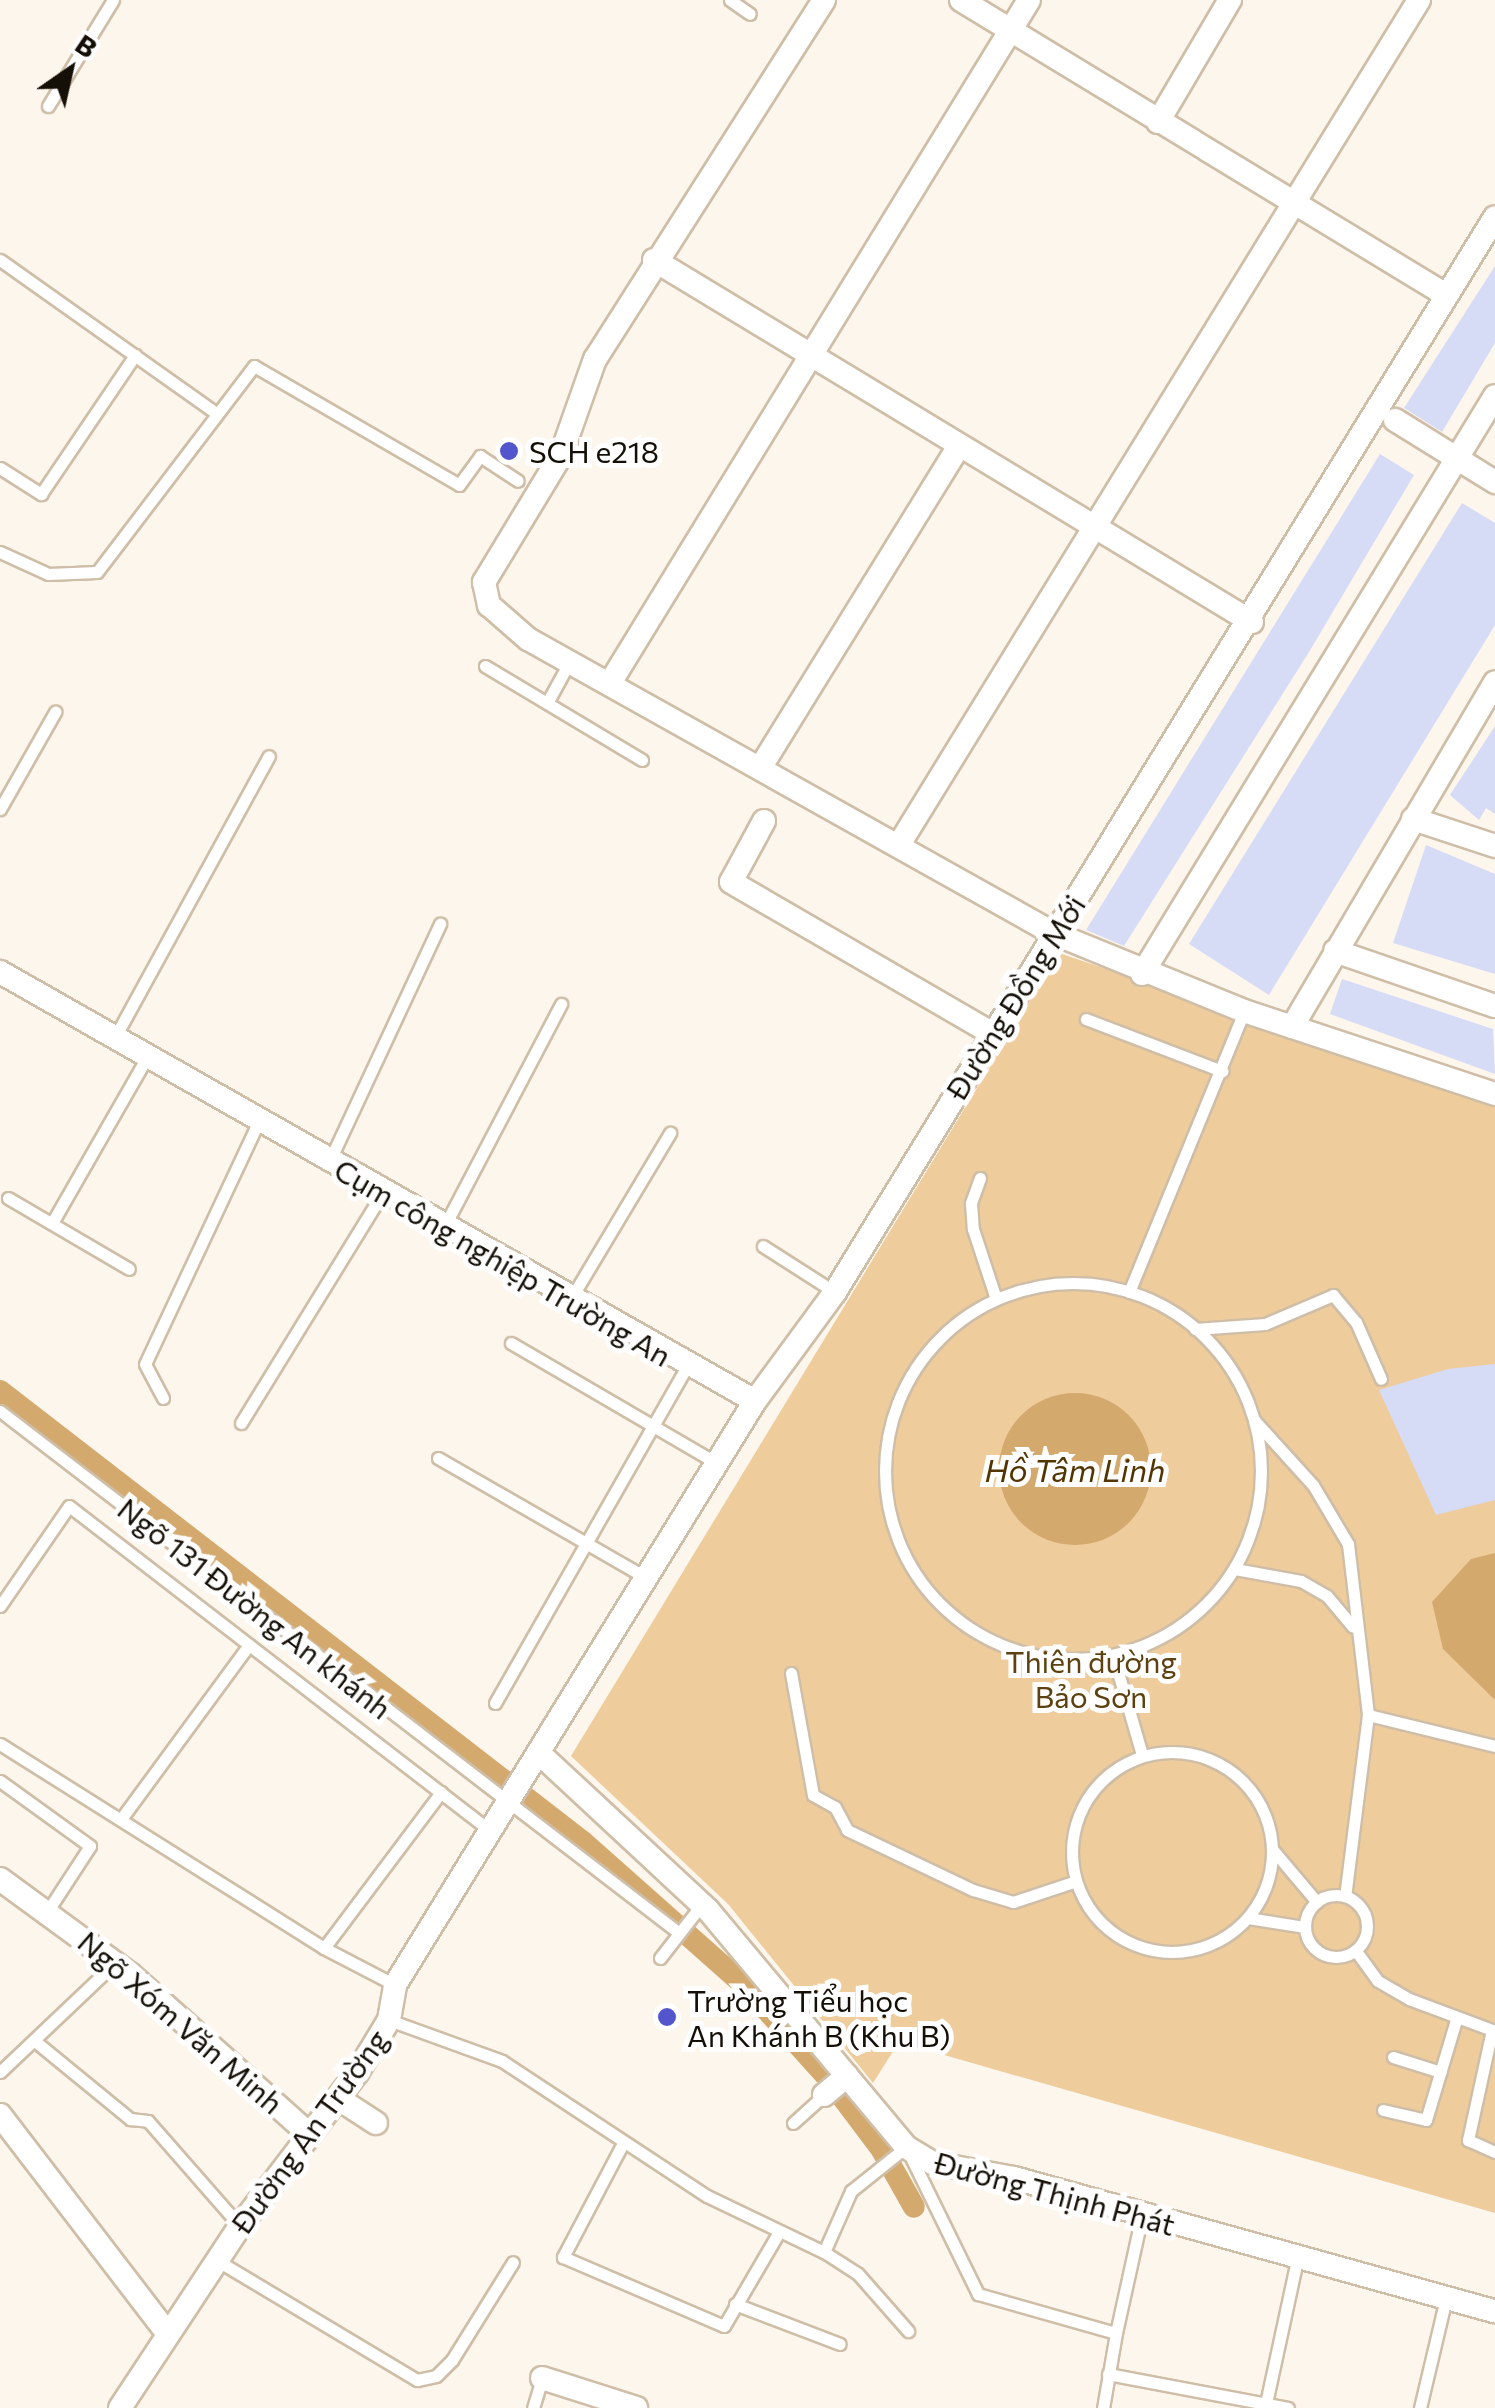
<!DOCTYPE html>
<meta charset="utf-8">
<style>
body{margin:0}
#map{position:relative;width:1495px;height:2408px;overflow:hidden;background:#fdf6ed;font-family:Commissioner,sans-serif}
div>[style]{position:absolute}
.green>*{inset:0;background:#efcc9c}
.water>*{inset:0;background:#d4a96d}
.round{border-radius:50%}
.canal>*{height:22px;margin:-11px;padding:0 11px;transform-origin:11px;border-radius:11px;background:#d4a96d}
.building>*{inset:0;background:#d6dbf6}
.roads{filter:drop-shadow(2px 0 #cfbea7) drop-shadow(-2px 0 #cfbea7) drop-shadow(0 2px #cfbea7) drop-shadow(0 -2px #cfbea7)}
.lane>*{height:11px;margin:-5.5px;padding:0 5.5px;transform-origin:5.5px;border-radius:5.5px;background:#fff}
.lane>.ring{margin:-5.5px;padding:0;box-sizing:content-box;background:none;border:11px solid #fff;border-radius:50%}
.street>*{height:22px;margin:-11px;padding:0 11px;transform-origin:11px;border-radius:11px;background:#fff}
.dots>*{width:28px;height:28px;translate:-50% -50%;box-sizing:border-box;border:5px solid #fff;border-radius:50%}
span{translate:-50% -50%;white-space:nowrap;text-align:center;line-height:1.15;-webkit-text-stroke:10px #fff;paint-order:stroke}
.poi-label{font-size:30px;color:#140f07}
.left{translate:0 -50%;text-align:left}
.street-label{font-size:30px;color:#140f07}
.park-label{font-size:30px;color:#5e4111}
.water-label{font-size:32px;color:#523502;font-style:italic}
.north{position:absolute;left:20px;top:20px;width:100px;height:100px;-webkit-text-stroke:8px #fff;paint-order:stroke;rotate:34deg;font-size:28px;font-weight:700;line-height:40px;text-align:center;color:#140f07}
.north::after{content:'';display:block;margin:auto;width:35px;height:45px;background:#140f07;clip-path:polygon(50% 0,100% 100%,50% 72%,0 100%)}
</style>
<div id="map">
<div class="green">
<div style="clip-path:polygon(1059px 953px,1495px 1100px,1495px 2213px,899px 2042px,873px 2083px,728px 1904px,571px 1756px)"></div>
</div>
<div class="water">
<div class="round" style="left:999px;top:1393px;width:152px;height:152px"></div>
<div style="clip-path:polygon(1495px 1553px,1495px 1700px,1443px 1649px,1432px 1602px,1471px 1559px)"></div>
</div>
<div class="canal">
<div style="left:0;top:1391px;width:737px;rotate:37.72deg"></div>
<div style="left:583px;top:1842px;width:217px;rotate:41.6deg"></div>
<div style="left:745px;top:1986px;width:124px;rotate:47.9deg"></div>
<div style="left:828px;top:2078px;width:90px;rotate:53.1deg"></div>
<div style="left:882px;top:2150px;width:65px;rotate:60.7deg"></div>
</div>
<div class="building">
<div style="clip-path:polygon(1495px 266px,1495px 343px,1442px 432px,1404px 408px)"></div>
<div style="clip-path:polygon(1380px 454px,1414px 475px,1309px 652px,1124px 946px,1086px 930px)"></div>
<div style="clip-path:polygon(1462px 503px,1495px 523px,1495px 625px,1269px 995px,1189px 944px)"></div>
<div style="clip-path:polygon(1495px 726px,1495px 814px,1486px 808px,1479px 820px,1450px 795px)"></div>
<div style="clip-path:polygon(1426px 845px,1495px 874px,1495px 974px,1393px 943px)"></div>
<div style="clip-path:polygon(1342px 979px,1493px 1029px,1495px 1074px,1330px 1014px)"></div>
<div style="clip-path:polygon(1495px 1364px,1495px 1500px,1436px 1515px,1379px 1390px,1448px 1369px)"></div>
</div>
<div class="roads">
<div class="lane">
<div style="left:730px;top:0;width:24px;rotate:35deg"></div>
<div style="left:48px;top:106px;width:124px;rotate:-58.5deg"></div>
<div style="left:0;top:260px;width:263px;rotate:35.3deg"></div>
<div style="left:0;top:468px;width:49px;rotate:32.4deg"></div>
<div style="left:41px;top:494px;width:168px;rotate:-55.9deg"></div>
<div style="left:0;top:552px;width:53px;rotate:24.6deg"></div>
<div style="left:48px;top:574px;width:49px;rotate:-2.3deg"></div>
<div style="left:97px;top:572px;width:259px;rotate:-52.7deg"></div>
<div style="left:254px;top:366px;width:237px;rotate:30.1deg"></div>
<div style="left:459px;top:485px;width:36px;rotate:-54deg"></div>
<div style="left:480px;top:456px;width:45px;rotate:33.3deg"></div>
<div style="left:485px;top:666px;width:183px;rotate:30.9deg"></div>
<div style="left:547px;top:703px;width:48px;rotate:-61.3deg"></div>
<div style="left:0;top:809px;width:112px;rotate:-60.4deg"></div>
<div style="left:1086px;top:1019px;width:146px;rotate:20.9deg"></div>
<div style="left:115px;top:1037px;width:320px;rotate:-61.3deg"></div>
<div style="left:329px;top:1162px;width:263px;rotate:-65deg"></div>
<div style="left:980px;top:1178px;width:27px;rotate:110deg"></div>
<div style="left:971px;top:1203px;width:26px;rotate:86deg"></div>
<div style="left:973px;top:1229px;width:74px;rotate:71.8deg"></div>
<div style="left:8px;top:1198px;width:140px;rotate:30.4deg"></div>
<div style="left:52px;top:1223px;width:191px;rotate:-60.2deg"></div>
<div style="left:444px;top:1227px;width:252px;rotate:-62.3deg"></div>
<div style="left:763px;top:1246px;width:85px;rotate:32.6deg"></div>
<div class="ring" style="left:885px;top:1283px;width:365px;height:365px"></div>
<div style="left:1129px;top:1292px;width:304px;rotate:-67.7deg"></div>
<div style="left:570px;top:1300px;width:195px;rotate:-59.1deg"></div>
<div style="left:1195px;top:1329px;width:70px;rotate:-4.1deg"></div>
<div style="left:1265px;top:1324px;width:74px;rotate:-23.1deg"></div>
<div style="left:1333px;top:1295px;width:35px;rotate:50deg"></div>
<div style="left:1356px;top:1322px;width:62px;rotate:66.3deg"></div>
<div style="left:511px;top:1343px;width:238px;rotate:30.3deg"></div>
<div style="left:163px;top:1398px;width:38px;rotate:-118deg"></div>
<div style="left:145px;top:1364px;width:268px;rotate:-64.9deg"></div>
<div style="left:0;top:1411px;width:856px;rotate:37.55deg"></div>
<div style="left:1254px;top:1420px;width:88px;rotate:47.8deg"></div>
<div style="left:1313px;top:1485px;width:69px;rotate:59.3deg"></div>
<div style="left:1348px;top:1544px;width:172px;rotate:83.3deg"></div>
<div style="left:1368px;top:1715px;width:182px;rotate:97.2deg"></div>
<div style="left:241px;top:1423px;width:271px;rotate:-58.4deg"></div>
<div style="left:438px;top:1458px;width:241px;rotate:29.9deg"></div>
<div style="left:1235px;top:1569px;width:67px;rotate:10.3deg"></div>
<div style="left:1301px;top:1581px;width:30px;rotate:30deg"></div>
<div style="left:1327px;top:1596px;width:40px;rotate:50deg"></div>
<div style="left:0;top:1606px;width:121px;rotate:-55.4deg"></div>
<div style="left:69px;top:1506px;width:535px;rotate:37.64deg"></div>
<div style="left:1113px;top:1655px;width:104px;rotate:73.8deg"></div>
<div style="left:791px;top:1673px;width:124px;rotate:79.8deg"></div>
<div style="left:813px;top:1795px;width:25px;rotate:29deg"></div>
<div style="left:835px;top:1807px;width:26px;rotate:62deg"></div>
<div style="left:847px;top:1830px;width:140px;rotate:25.5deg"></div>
<div style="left:973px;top:1890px;width:42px;rotate:16.7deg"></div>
<div style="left:1013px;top:1902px;width:66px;rotate:-18.4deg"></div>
<div style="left:495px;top:1703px;width:387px;rotate:-60.3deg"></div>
<div style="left:1368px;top:1715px;width:131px;rotate:13.7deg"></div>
<div style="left:0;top:1744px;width:383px;rotate:32.2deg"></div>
<div style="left:324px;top:1948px;width:80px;rotate:27.5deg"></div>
<div class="ring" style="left:1072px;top:1752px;width:189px;height:189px"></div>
<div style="left:0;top:1781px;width:111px;rotate:35.8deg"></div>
<div style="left:90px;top:1846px;width:82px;rotate:123.1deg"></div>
<div style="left:121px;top:1819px;width:216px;rotate:-53.7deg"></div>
<div style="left:1273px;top:1850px;width:68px;rotate:49.8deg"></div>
<div class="ring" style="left:1305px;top:1895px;width:51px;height:51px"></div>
<div style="left:1248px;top:1918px;width:58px;rotate:9deg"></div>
<div style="left:324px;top:1948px;width:195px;rotate:-53.1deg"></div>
<div style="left:1356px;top:1951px;width:37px;rotate:54deg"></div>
<div style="left:1378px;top:1981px;width:36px;rotate:30deg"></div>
<div style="left:1409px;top:1999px;width:92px;rotate:20.4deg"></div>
<div style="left:660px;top:1958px;width:68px;rotate:-52.1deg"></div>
<div style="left:389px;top:2020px;width:120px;rotate:19.9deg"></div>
<div style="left:502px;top:2061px;width:245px;rotate:33.4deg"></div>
<div style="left:707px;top:2196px;width:130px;rotate:25.6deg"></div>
<div style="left:824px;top:2252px;width:40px;rotate:32.9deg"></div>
<div style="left:858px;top:2274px;width:76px;rotate:48.7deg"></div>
<div style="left:1492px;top:2030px;width:113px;rotate:102.3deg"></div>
<div style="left:1468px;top:2140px;width:30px;rotate:24deg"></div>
<div style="left:36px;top:2042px;width:122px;rotate:39.3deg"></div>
<div style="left:130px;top:2119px;width:18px;rotate:6deg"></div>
<div style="left:148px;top:2121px;width:140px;rotate:48.8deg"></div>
<div style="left:1393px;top:2057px;width:50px;rotate:17.4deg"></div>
<div style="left:0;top:2072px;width:158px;rotate:-43.5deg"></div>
<div style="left:1383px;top:2110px;width:44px;rotate:13.1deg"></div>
<div style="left:1426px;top:2120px;width:104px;rotate:-73.3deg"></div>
<div style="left:793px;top:2123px;width:42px;rotate:-42.1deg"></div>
<div style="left:622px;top:2145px;width:127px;rotate:117.8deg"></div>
<div style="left:563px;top:2257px;width:175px;rotate:23.2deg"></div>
<div style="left:724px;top:2326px;width:109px;rotate:-59.7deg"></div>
<div style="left:824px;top:2252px;width:67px;rotate:-66.1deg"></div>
<div style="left:851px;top:2191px;width:70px;rotate:-38.7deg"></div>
<div style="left:906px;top:2147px;width:164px;rotate:63.9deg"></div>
<div style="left:978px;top:2294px;width:143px;rotate:15.8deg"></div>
<div style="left:1116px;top:2333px;width:76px;rotate:99.8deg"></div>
<div style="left:218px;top:2261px;width:232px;rotate:30.9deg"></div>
<div style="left:417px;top:2380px;width:19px;rotate:-12deg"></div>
<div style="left:436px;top:2376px;width:23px;rotate:-45deg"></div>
<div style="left:452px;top:2360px;width:115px;rotate:-58.1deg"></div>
<div style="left:735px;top:2304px;width:112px;rotate:20.9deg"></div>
<div style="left:1116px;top:2333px;width:121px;rotate:-77.6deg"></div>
<div style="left:1108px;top:2374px;width:183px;rotate:10.7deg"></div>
<div style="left:533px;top:2408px;width:31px;rotate:-73deg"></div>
<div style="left:1265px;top:2408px;width:151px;rotate:-77.8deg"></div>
<div style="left:1420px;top:2408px;width:113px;rotate:-76.7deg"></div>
</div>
<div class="street">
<div style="left:824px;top:0;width:426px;rotate:122.5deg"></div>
<div style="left:595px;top:359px;width:102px;rotate:109.5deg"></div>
<div style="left:561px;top:455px;width:149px;rotate:121.2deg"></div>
<div style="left:484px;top:582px;width:24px;rotate:78deg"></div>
<div style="left:489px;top:605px;width:52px;rotate:41.1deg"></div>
<div style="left:528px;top:639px;width:602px;rotate:29.25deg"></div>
<div style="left:1053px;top:933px;width:206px;rotate:22.2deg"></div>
<div style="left:1244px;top:1011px;width:264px;rotate:18.3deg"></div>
<div style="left:961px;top:0;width:568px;rotate:31.31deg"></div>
<div style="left:1158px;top:122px;width:142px;rotate:-59.5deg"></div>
<div style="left:654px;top:260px;width:699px;rotate:31.19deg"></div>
<div style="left:1395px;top:420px;width:118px;rotate:31.8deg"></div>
<div style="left:610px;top:683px;width:801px;rotate:-58.47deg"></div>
<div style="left:762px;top:765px;width:373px;rotate:-58.3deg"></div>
<div style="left:1413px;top:819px;width:86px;rotate:18.2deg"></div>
<div style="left:764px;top:821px;width:69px;rotate:118.4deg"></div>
<div style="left:731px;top:882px;width:302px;rotate:30.1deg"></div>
<div style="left:900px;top:843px;width:990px;rotate:-58.38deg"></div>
<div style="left:1335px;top:951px;width:169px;rotate:19deg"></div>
<div style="left:0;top:972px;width:868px;rotate:29.61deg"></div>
<div style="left:1142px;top:974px;width:677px;rotate:-58.59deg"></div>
<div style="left:1292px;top:1027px;width:400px;rotate:-59.5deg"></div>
<div style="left:540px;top:1754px;width:229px;rotate:42.9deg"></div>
<div style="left:708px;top:1910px;width:309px;rotate:50.1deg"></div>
<div style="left:906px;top:2147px;width:31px;rotate:31deg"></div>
<div style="left:933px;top:2163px;width:82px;rotate:10.5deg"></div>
<div style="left:1014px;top:2178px;width:499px;rotate:15.5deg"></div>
<div style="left:0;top:1879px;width:161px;rotate:36.2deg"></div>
<div style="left:130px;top:1974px;width:241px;rotate:41.8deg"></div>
<div style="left:824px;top:2095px;width:30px;rotate:-40deg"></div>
<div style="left:339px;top:2099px;width:44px;rotate:33deg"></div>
<div style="left:0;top:2115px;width:276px;rotate:52.5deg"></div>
<div style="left:542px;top:2378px;width:99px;rotate:17.7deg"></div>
<div style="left:120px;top:2408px;width:218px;rotate:-56.6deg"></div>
<div style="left:240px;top:2226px;width:193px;rotate:-52.6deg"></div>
<div style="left:357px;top:2073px;width:62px;rotate:-58.9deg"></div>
<div style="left:389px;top:2020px;width:36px;rotate:-80deg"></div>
<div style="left:395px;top:1985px;width:686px;rotate:-58.35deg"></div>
<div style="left:755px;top:1401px;width:135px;rotate:-53.7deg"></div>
<div style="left:835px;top:1292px;width:1261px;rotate:-58.45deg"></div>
</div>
</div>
<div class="dots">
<div style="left:509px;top:451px;background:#5355cc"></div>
<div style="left:667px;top:2017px;background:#5355cc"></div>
</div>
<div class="poi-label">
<span class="left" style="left:529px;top:451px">SCH e218</span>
<span class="left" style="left:687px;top:2017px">Trường Tiểu học<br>An Khánh B (Khu B)</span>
</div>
<div class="street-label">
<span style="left:1015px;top:997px;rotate:-58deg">Đường Đồng Mới</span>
<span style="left:503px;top:1262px;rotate:30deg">Cụm công nghiệp Trường An</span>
<span style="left:255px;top:1608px;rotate:38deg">Ngõ 131 Đường An khánh</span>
<span style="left:181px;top:2022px;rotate:41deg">Ngõ Xóm Văn Minh</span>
<span style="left:309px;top:2131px;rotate:-54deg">Đường An Trường</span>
<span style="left:1055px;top:2193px;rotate:15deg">Đường Thịnh Phát</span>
</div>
<div class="park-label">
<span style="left:1091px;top:1678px">Thiên đường<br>Bảo Sơn</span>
</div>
<div class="water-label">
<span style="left:1075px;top:1469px">Hồ Tâm Linh</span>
</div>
<div class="north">B</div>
</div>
